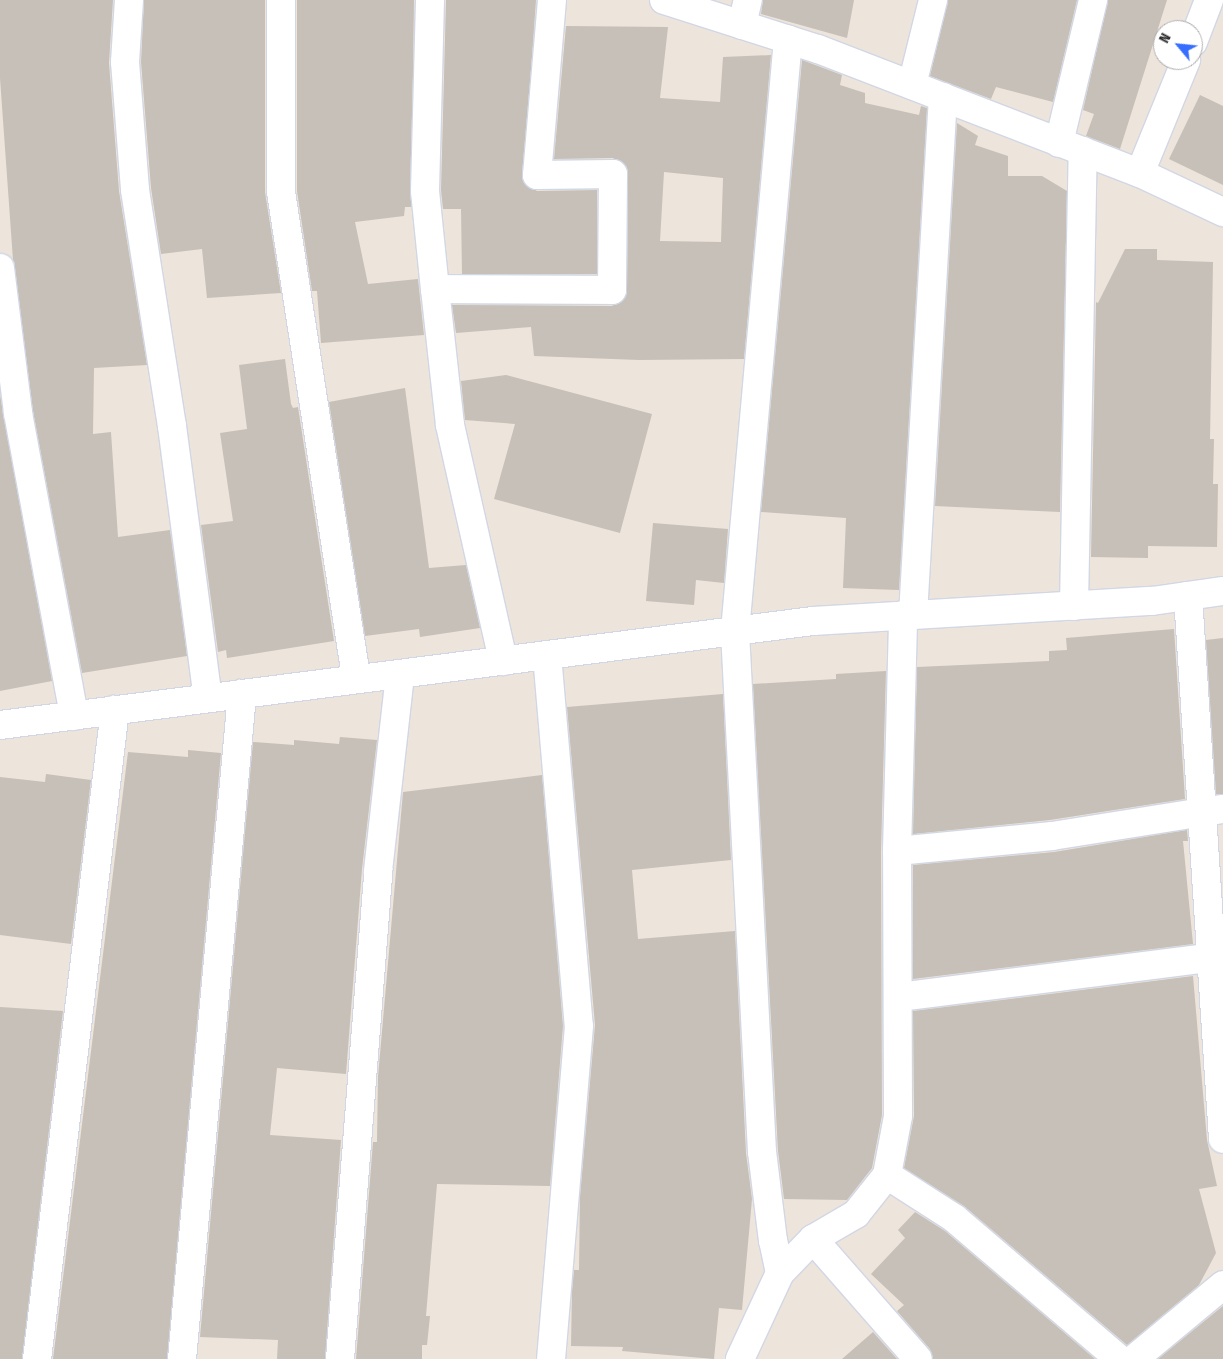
<!DOCTYPE html>
<style>
body{margin:0}
#map{position:relative;width:1223px;height:1359px;overflow:hidden;background:#ede4dc;font-family:"Fira Sans Condensed",sans-serif}
div>[style]{position:absolute}
.building>*{inset:0;background:#c6c0b8}
.roads{filter:drop-shadow(1px 0 #d1d7e4) drop-shadow(-1px 0 #d1d7e4) drop-shadow(0 1px #d1d7e4) drop-shadow(0 -1px #d1d7e4)}
.minor>*{height:28px;margin:-14px;padding:0 14px;transform-origin:14px;border-radius:14px;background:#fff}
.tertiary>*{height:28px;margin:-14px;padding:0 14px;transform-origin:14px;border-radius:14px;background:#fff}
span{translate:-50% -50%;white-space:nowrap;text-align:center;line-height:1.15;-webkit-text-stroke:4px #fff;paint-order:stroke}
.north{position:absolute;left:1153px;top:20px;width:50px;height:50px;box-sizing:border-box;background:#fff;border:1px solid #aaa;border-radius:50%;rotate:298deg;font-size:14px;font-weight:700;line-height:20px;text-align:center;color:#2b2b2b}
.north::after{content:'';display:block;margin:auto;width:18px;height:22px;background:#386eff;clip-path:polygon(50% 0,100% 100%,50% 72%,0 100%)}
</style>
<div id="map">
<div class="building">
<div style="clip-path:polygon(0 0,113px 0,109px 63px,119px 191px,147px 365px,94px 368px,93px 434px,111px 432px,118px 537px,170px 530px,187px 656px,82px 673px,33px 411px,13px 260px,0 78px)"></div>
<div style="clip-path:polygon(144px 0,265px 0,265px 192px,281px 293px,207px 298px,202px 249px,161px 254px,151px 188px,141px 62px)"></div>
<div style="clip-path:polygon(297px 0,414px 0,411px 207px,405px 207px,404px 216px,355px 222px,368px 284px,418px 279px,424px 335px,321px 343px,317px 291px,312px 291px,297px 191px)"></div>
<div style="clip-path:polygon(446px 0,536px 0,523px 182px,537px 191px,597px 190px,597px 274px,462px 274px,461px 209px,443px 209px,441px 190px)"></div>
<div style="clip-path:polygon(763px 0,854px 0,847px 38px,761px 14px)"></div>
<div style="clip-path:polygon(948px 0,1077px 0,1053px 102px,996px 87px,991px 99px,930px 76px)"></div>
<div style="clip-path:polygon(1108px 0,1167px 0,1120px 149px,1086px 136px,1094px 114px,1083px 110px)"></div>
<div style="clip-path:polygon(evenodd,566px 26px,668px 27px,660px 98px,720px 102px,723px 57px,771px 55px,744px 359px,639px 360px,534px 356px,531px 327px,456px 333px,452px 305px,612px 306px,626px 297px,627px 167px,613px 158px,554px 159px,566px 26px,664px 172px,723px 178px,721px 242px,660px 241px,664px 172px)"></div>
<div style="clip-path:polygon(802px 60px,842px 75px,840px 85px,865px 93px,865px 103px,919px 115px,921px 106px,927px 108px,899px 590px,843px 588px,846px 518px,761px 512px)"></div>
<div style="clip-path:polygon(1200px 95px,1223px 106px,1223px 185px,1169px 159px)"></div>
<div style="clip-path:polygon(957px 123px,978px 136px,975px 145px,1008px 156px,1008px 176px,1042px 176px,1067px 191px,1060px 512px,935px 506px)"></div>
<div style="clip-path:polygon(1125px 249px,1157px 249px,1157px 260px,1213px 262px,1210px 439px,1214px 439px,1213px 484px,1218px 484px,1217px 547px,1148px 546px,1148px 558px,1091px 557px,1096px 302px,1098px 303px)"></div>
<div style="clip-path:polygon(285px 359px,291px 404px,293px 408px,298px 407px,334px 641px,227px 658px,226px 650px,218px 652px,201px 525px,233px 521px,220px 433px,247px 429px,239px 365px)"></div>
<div style="clip-path:polygon(506px 375px,652px 414px,620px 533px,494px 499px,515px 424px,465px 420px,461px 381px)"></div>
<div style="clip-path:polygon(405px 388px,429px 568px,466px 565px,480px 628px,420px 637px,419px 629px,365px 636px,329px 402px)"></div>
<div style="clip-path:polygon(0 395px,52px 681px,0 691px)"></div>
<div style="clip-path:polygon(653px 523px,728px 529px,724px 583px,696px 580px,694px 605px,646px 601px)"></div>
<div style="clip-path:polygon(1174px 629px,1185px 799px,1050px 820px,913px 834px,917px 667px,1049px 661px,1049px 651px,1067px 650px,1066px 638px)"></div>
<div style="clip-path:polygon(1223px 638px,1223px 794px,1216px 794px,1206px 640px)"></div>
<div style="clip-path:polygon(886px 671px,881px 851px,882px 1115px,872px 1168px,847px 1200px,784px 1199px,778px 1151px,753px 684px,836px 679px,836px 674px)"></div>
<div style="clip-path:polygon(723px 694px,731px 860px,632px 870px,638px 939px,735px 931px,746px 1153px,752px 1199px,742px 1310px,719px 1308px,714px 1359px,622px 1351px,623px 1347px,571px 1346px,572px 1292px,574px 1270px,579px 1270px,580px 1197px,595px 1025px,567px 707px)"></div>
<div style="clip-path:polygon(340px 737px,377px 740px,362px 869px,346px 1074px,277px 1068px,270px 1135px,341px 1140px,325px 1359px,277px 1359px,278px 1340px,200px 1337px,253px 742px,294px 745px,294px 740px,339px 744px)"></div>
<div style="clip-path:polygon(188px 750px,221px 753px,167px 1359px,53px 1359px,128px 752px,188px 757px)"></div>
<div style="clip-path:polygon(46px 774px,91px 780px,71px 944px,0 935px,0 777px,45px 782px)"></div>
<div style="clip-path:polygon(542px 775px,563px 1026px,550px 1186px,437px 1184px,426px 1316px,430px 1316px,427px 1345px,422px 1345px,422px 1359px,356px 1359px,373px 1142px,377px 1142px,378px 1077px,403px 792px)"></div>
<div style="clip-path:polygon(1187px 830px,1188px 841px,1183px 841px,1193px 944px,913px 979px,913px 865px,1054px 852px)"></div>
<div style="clip-path:polygon(1193px 976px,1207px 1140px,1217px 1186px,1199px 1189px,1216px 1253px,1199px 1285px,1127px 1345px,964px 1206px,904px 1168px,914px 1116px,913px 1011px)"></div>
<div style="clip-path:polygon(0 1007px,63px 1011px,22px 1359px,0 1359px)"></div>
<div style="clip-path:polygon(915px 1212px,945px 1231px,1095px 1359px,933px 1359px,930px 1349px,897px 1311px,904px 1305px,871px 1274px,905px 1238px,898px 1230px)"></div>
<div style="clip-path:polygon(1223px 1306px,1223px 1359px,1158px 1359px,1218px 1310px)"></div>
<div style="clip-path:polygon(873px 1332px,897px 1359px,842px 1359px)"></div>
</div>
<div class="roads">
<div class="minor">
<div style="left:129px;top:0;width:62px;rotate:93.7deg"></div>
<div style="left:125px;top:62px;width:128px;rotate:85.5deg"></div>
<div style="left:135px;top:190px;width:239px;rotate:81.1deg"></div>
<div style="left:172px;top:426px;width:274px;rotate:82.5deg"></div>
<div style="left:281px;top:0;width:192px;rotate:90deg"></div>
<div style="left:281px;top:192px;width:493px;rotate:81.2deg"></div>
<div style="left:430px;top:0;width:191px;rotate:91.5deg"></div>
<div style="left:425px;top:191px;width:99px;rotate:84.2deg"></div>
<div style="left:435px;top:289px;width:137px;rotate:83.7deg"></div>
<div style="left:450px;top:425px;width:242px;rotate:77.3deg"></div>
<div style="left:664px;top:0;width:162px;rotate:17.7deg"></div>
<div style="left:818px;top:49px;width:345px;rotate:21.1deg"></div>
<div style="left:1140px;top:173px;width:92px;rotate:25.2deg"></div>
<div style="left:742px;top:25px;width:26px;rotate:-77deg"></div>
<div style="left:1193px;top:42px;width:45px;rotate:-69.1deg"></div>
<div style="left:912px;top:85px;width:88px;rotate:-76.1deg"></div>
<div style="left:1059px;top:143px;width:147px;rotate:-76.6deg"></div>
<div style="left:1140px;top:173px;width:122px;rotate:-67.8deg"></div>
<div style="left:0;top:268px;width:146px;rotate:82.9deg"></div>
<div style="left:18px;top:413px;width:308px;rotate:79.5deg"></div>
<div style="left:435px;top:289px;width:177px;rotate:0.3deg"></div>
<div style="left:612px;top:290px;width:116px;rotate:-89.5deg"></div>
<div style="left:613px;top:174px;width:76px;rotate:179.2deg"></div>
<div style="left:537px;top:175px;width:176px;rotate:-85.1deg"></div>
<div style="left:1188px;top:596px;width:544px;rotate:86.31deg"></div>
<div style="left:1074px;top:606px;width:455px;rotate:-88.9deg"></div>
<div style="left:913px;top:615px;width:519px;rotate:-86.69deg"></div>
<div style="left:547px;top:655px;width:372px;rotate:85.1deg"></div>
<div style="left:579px;top:1026px;width:334px;rotate:94.8deg"></div>
<div style="left:897px;top:851px;width:156px;rotate:-5.5deg"></div>
<div style="left:1052px;top:836px;width:173px;rotate:-9deg"></div>
<div style="left:899px;top:997px;width:327px;rotate:-7.2deg"></div>
<div style="left:887px;top:1175px;width:80px;rotate:32.7deg"></div>
<div style="left:954px;top:1218px;width:217px;rotate:40.5deg"></div>
<div style="left:813px;top:1239px;width:159px;rotate:48.8deg"></div>
<div style="left:780px;top:1273px;width:33px;rotate:-102deg"></div>
<div style="left:773px;top:1241px;width:90px;rotate:-97deg"></div>
<div style="left:762px;top:1152px;width:522px;rotate:-92.97deg"></div>
<div style="left:735px;top:631px;width:594px;rotate:-84.88deg"></div>
<div style="left:37px;top:1359px;width:654px;rotate:-83.15deg"></div>
<div style="left:182px;top:1359px;width:668px;rotate:-84.84deg"></div>
<div style="left:340px;top:1359px;width:489px;rotate:-85.5deg"></div>
<div style="left:378px;top:871px;width:198px;rotate:-83.6deg"></div>
<div style="left:740px;top:1359px;width:95px;rotate:-65.1deg"></div>
<div style="left:780px;top:1273px;width:47px;rotate:-45.9deg"></div>
<div style="left:813px;top:1239px;width:50px;rotate:-30.2deg"></div>
<div style="left:856px;top:1214px;width:50px;rotate:-51.5deg"></div>
<div style="left:887px;top:1175px;width:60px;rotate:-79.4deg"></div>
<div style="left:898px;top:1116px;width:265px;rotate:-90.2deg"></div>
<div style="left:897px;top:851px;width:236px;rotate:-88.5deg"></div>
<div style="left:1134px;top:1359px;width:116px;rotate:-39.7deg"></div>
</div>
<div class="tertiary">
<div style="left:0;top:725px;width:820px;rotate:-7.29deg"></div>
<div style="left:813px;top:621px;width:340px;rotate:-3.4deg"></div>
<div style="left:1152px;top:601px;width:72px;rotate:-8deg"></div>
</div>
</div>
<div class="north">N</div>
</div>
